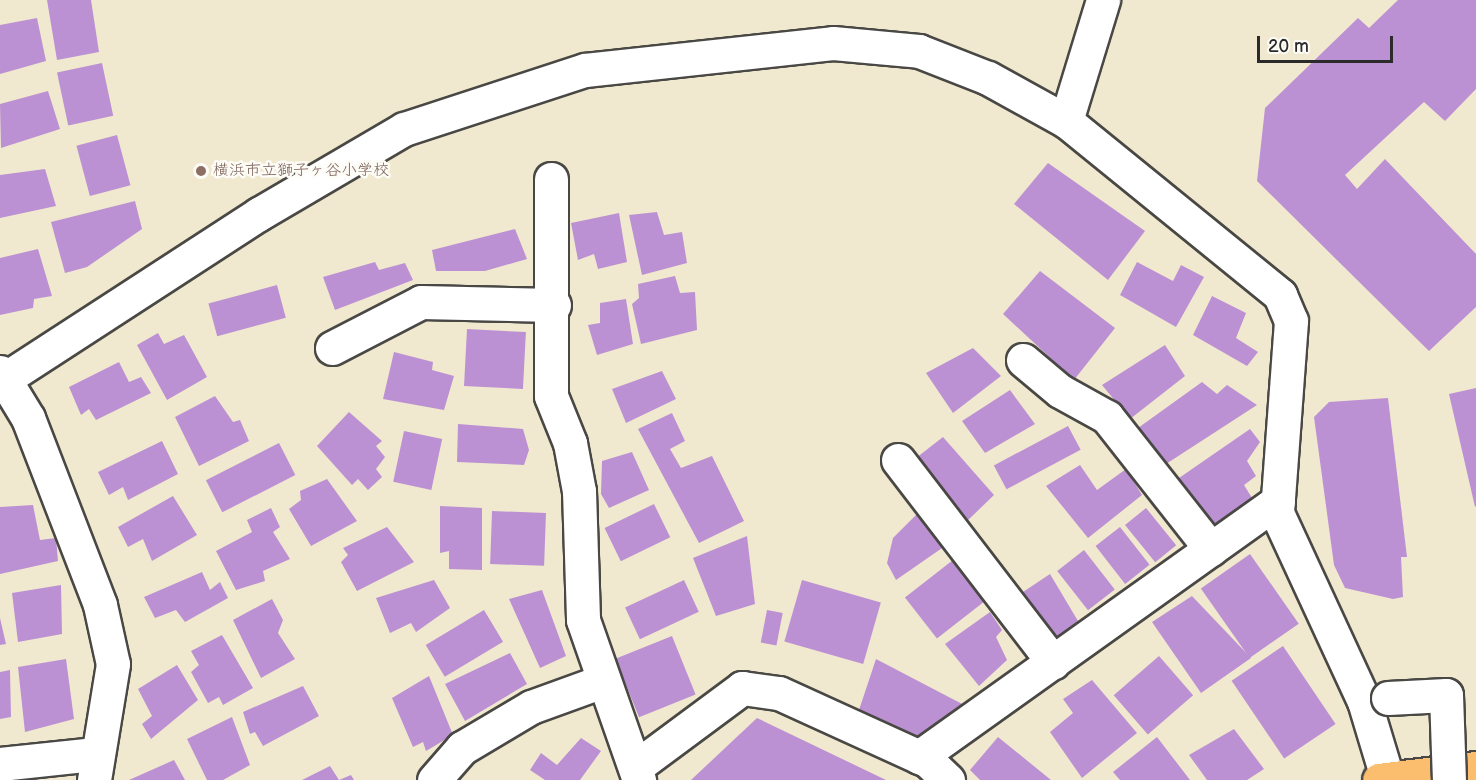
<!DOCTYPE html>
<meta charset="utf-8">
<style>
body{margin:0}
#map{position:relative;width:1476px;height:780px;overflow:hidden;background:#f0e9cf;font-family:"Balsamiq Sans","Klee One",sans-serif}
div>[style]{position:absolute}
.building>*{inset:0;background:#bc91d3;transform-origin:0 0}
.roads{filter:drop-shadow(2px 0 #494844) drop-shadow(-2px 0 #494844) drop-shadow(0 2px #494844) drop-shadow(0 -2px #494844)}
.minor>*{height:33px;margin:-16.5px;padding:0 16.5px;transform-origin:16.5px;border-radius:16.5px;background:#fff}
.major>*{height:33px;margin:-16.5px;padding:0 16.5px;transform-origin:16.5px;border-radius:16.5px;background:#fbbe6e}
.bridges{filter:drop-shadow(2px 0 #494844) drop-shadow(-2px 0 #494844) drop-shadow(0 2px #494844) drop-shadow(0 -2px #494844)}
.minor-bridge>*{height:33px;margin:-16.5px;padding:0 16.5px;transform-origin:16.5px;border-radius:16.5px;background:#fff}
.dots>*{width:16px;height:16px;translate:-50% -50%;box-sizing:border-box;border:3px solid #fdfcf7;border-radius:50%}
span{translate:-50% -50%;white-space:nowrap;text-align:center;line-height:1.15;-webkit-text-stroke:5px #fdfcf7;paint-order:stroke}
.education-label{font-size:16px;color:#785e54}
.left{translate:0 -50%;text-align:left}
.scale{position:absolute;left:1257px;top:36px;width:136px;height:27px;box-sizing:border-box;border:3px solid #2b2b2b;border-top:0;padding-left:8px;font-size:18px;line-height:21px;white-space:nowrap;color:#2b2b2b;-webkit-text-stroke:4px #fdfcf7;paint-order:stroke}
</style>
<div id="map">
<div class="building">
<div style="clip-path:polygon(47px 0,91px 0,99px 52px,57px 60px)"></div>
<div style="clip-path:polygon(1398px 0,1476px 0,1476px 89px,1445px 121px,1424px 102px,1345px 175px,1357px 189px,1385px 159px,1476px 254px,1476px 307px,1429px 351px,1257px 181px,1265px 108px,1358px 18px,1369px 28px)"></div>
<div style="clip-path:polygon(37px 18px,46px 61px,0 74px,0 25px)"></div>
<div style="left:102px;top:63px;width:54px;height:46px;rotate:78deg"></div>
<div style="clip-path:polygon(48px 91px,60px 129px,1px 148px,0 104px)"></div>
<div style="left:117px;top:135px;width:52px;height:42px;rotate:75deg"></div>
<div style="clip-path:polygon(1048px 163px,1145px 231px,1108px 280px,1014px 204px)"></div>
<div style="clip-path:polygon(45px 169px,56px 206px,0 218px,0 175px)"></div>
<div style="clip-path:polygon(135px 201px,142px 229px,87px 267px,65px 273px,51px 222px)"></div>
<div style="clip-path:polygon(657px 212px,664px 235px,682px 232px,687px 263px,642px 275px,629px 215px)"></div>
<div style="clip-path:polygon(619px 213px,627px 262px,598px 269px,594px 254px,578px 260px,571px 223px)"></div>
<div style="clip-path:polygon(515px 229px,527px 259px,485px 271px,436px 271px,432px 250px)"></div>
<div style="clip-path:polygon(38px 249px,52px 296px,34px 299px,33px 308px,0 315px,0 258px)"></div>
<div style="clip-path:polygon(375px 262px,379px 270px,405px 263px,413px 280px,335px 310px,323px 277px)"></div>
<div style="clip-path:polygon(1137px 262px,1173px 281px,1181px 265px,1204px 277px,1176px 327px,1120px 295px)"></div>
<div style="clip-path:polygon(1040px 271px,1115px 328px,1074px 380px,1003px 314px)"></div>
<div style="clip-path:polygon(675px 276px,680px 293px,695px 292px,697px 330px,641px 344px,632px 304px,639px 298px,638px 284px)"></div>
<div style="left:277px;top:285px;width:34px;height:71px;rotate:75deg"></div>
<div style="clip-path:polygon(1212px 296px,1246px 313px,1236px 338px,1258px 352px,1247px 366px,1193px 335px)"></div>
<div style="clip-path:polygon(626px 299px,633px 344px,597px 355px,588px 325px,600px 323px,600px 303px)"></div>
<div style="left:467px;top:329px;width:59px;height:57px;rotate:3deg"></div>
<div style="clip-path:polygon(158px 333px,164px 344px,184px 335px,207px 377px,167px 400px,137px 345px)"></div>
<div style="clip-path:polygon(1165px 345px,1185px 376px,1130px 419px,1102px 385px)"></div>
<div style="clip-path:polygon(973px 348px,1001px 376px,953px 413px,926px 373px)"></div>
<div style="clip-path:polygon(394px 352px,433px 362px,432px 370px,454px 376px,444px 410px,383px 399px)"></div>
<div style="clip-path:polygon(119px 362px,129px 382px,141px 377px,151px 393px,96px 420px,89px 409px,81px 415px,69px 387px)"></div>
<div style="clip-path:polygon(662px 371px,676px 399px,626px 423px,612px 389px)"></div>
<div style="clip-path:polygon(1202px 382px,1217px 394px,1227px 385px,1257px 405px,1166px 464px,1138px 428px)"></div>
<div style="clip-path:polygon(1476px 388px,1476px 506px,1475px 507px,1449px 394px)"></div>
<div style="clip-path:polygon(1010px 390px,1035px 424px,985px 453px,962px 421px)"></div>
<div style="clip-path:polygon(215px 396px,233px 422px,240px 420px,249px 441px,199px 466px,175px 417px)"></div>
<div style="clip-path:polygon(1388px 398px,1407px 557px,1401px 557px,1403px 597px,1393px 599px,1345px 588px,1334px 565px,1314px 417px,1329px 402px)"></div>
<div style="clip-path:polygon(349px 412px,382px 441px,376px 446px,385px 457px,376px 469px,382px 477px,368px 490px,358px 479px,352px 485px,317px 446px)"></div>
<div style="clip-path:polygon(672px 413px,685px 441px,670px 449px,681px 468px,712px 456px,744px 521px,699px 543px,638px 429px)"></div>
<div style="clip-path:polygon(458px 424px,523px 429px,529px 450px,524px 465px,457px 462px)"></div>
<div style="left:1068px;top:426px;width:27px;height:84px;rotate:62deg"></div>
<div style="clip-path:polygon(1250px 429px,1260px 442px,1247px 461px,1256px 476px,1244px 485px,1252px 498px,1215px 524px,1179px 478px)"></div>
<div style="left:404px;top:431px;width:39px;height:52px;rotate:12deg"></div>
<div style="clip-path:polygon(943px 437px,994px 495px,965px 523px,916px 458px)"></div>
<div style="clip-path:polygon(162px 441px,178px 474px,128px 500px,123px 487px,109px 495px,98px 472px)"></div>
<div style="left:279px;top:443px;width:36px;height:82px;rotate:63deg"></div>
<div style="clip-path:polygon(632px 452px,649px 490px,609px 508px,601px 494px,602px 461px)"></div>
<div style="clip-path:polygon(1080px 465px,1097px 490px,1126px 469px,1142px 495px,1088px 538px,1046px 486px)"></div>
<div style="clip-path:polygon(327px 479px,357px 521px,311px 546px,289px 509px,301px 500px,300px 491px)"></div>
<div style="clip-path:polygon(173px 496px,197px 535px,152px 561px,143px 539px,128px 547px,118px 527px)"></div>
<div style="left:654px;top:504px;width:37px;height:55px;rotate:64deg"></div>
<div style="clip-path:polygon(33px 505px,40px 540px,56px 538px,58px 561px,0 574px,0 507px)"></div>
<div style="clip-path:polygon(440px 506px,482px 508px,482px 570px,449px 569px,449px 551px,440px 553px)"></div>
<div style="clip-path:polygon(271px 508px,280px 527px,273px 532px,290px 559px,263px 571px,265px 581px,236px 590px,216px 551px,252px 532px,247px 520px)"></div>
<div style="left:1146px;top:508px;width:48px;height:27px;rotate:51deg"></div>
<div style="left:492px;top:511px;width:54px;height:53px;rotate:2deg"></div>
<div style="clip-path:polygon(918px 513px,945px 546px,896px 580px,887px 563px,893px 538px)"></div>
<div style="clip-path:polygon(387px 527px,414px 562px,357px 591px,341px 562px,348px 555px,343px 548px)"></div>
<div style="left:1120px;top:527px;width:48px;height:31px;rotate:52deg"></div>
<div style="clip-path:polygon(747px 536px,755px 604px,716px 616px,693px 558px)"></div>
<div style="left:1084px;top:550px;width:50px;height:34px;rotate:52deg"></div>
<div style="left:1250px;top:554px;width:85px;height:60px;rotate:55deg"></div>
<div style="left:953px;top:560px;width:52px;height:61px;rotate:52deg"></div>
<div style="clip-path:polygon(202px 572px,210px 590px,220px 582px,228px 598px,185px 622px,176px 610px,155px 618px,144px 597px)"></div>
<div style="clip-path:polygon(1050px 574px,1078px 621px,1055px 639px,1020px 594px)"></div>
<div style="clip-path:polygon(434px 580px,450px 608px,416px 632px,411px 623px,390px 633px,376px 598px)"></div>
<div style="left:684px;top:580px;width:35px;height:65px;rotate:65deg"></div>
<div style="left:802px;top:580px;width:82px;height:64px;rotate:16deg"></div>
<div style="clip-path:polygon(61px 585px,62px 634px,18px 642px,12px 593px)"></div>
<div style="clip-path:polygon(542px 590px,566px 656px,540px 668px,509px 599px)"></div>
<div style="clip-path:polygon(1192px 596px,1251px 658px,1201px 693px,1152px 622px)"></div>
<div style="clip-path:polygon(272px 599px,283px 620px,278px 633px,295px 659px,261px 678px,233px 620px)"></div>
<div style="left:484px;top:610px;width:37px;height:68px;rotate:59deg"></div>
<div style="left:767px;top:610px;width:16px;height:33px;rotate:11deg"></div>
<div style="clip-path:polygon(990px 612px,1002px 630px,996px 637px,1007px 660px,979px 686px,945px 644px)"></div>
<div style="clip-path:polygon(0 618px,6px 644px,0 645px)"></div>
<div style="clip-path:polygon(222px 635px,253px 688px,223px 705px,219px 697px,208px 703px,191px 672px,199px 665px,191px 651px)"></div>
<div style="left:672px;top:636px;width:63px;height:61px;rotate:68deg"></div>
<div style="left:1283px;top:646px;width:94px;height:62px;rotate:56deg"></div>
<div style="clip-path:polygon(510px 653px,527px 684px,465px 721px,445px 684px)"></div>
<div style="left:1159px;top:656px;width:52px;height:60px;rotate:49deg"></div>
<div style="clip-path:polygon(66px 659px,74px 719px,25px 732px,18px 667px)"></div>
<div style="clip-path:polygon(876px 659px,966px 706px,917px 743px,858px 713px)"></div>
<div style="clip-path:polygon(177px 665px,198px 700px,151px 739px,142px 724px,152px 716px,138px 689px)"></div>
<div style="clip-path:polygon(10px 670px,11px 717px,0 719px,0 672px)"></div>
<div style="clip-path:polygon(429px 676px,453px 735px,426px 751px,423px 742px,413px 747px,392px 698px)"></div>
<div style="clip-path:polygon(1092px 680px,1137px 733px,1082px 778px,1050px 732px,1073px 713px,1063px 699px)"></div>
<div style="clip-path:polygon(303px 686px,319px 716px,263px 746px,255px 732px,250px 734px,243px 712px)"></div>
<div style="clip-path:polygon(232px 717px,250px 765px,223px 780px,207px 780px,187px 739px)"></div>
<div style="clip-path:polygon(757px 718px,886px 780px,691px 780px)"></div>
<div style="clip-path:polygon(1234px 729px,1264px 769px,1247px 780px,1207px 780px,1189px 755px)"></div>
<div style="clip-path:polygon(998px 737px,1051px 780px,980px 780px,970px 770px)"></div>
<div style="clip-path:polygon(1157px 737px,1190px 780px,1120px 780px,1113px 772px)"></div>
<div style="clip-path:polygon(581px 738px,601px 751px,580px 780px,545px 780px,530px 770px,541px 753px,557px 765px)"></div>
<div style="clip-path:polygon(174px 760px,185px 780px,129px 780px)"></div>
<div style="clip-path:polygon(330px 766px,339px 780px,351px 775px,354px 780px,302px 780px)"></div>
</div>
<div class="roads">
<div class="minor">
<div style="left:1066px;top:121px;width:127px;rotate:-73deg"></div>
<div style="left:551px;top:179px;width:217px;rotate:90deg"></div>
<div style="left:551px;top:396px;width:51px;rotate:68deg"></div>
<div style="left:570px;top:443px;width:49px;rotate:79.4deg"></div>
<div style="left:579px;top:491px;width:129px;rotate:88.2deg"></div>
<div style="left:583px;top:620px;width:170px;rotate:70.7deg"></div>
<div style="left:332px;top:348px;width:100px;rotate:-27.3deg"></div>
<div style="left:421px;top:302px;width:133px;rotate:1.3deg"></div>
<div style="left:1023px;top:360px;width:48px;rotate:40deg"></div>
<div style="left:1060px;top:391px;width:54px;rotate:29deg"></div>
<div style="left:1107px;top:417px;width:168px;rotate:51.8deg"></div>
<div style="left:0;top:372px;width:54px;rotate:58.7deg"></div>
<div style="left:28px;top:418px;width:200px;rotate:68.9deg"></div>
<div style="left:100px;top:605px;width:60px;rotate:77.6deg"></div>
<div style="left:113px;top:664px;width:118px;rotate:99.3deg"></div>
<div style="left:0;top:382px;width:309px;rotate:-33deg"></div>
<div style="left:259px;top:214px;width:168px;rotate:-30.4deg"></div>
<div style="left:404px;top:129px;width:190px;rotate:-18.1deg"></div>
<div style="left:585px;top:70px;width:249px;rotate:-6.2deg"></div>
<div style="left:833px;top:43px;width:86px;rotate:5.3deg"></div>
<div style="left:919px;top:51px;width:74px;rotate:21.4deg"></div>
<div style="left:988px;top:78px;width:89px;rotate:28.9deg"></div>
<div style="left:1066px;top:121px;width:276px;rotate:39.1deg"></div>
<div style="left:1280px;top:295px;width:28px;rotate:67deg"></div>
<div style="left:1291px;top:321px;width:193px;rotate:94.2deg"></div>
<div style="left:1277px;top:513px;width:207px;rotate:65.2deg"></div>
<div style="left:1364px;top:701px;width:79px;rotate:73.2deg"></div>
<div style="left:898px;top:460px;width:255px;rotate:52.5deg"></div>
<div style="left:919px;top:757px;width:441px;rotate:-35.5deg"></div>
<div style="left:0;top:764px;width:96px;rotate:-6deg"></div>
<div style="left:637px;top:766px;width:131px;rotate:-36.6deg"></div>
<div style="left:742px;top:688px;width:37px;rotate:8deg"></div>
<div style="left:779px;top:693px;width:164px;rotate:24.5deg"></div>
<div style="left:928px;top:761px;width:28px;rotate:44deg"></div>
<div style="left:434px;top:780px;width:43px;rotate:-48.8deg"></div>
<div style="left:462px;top:748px;width:80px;rotate:-30.7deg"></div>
<div style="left:531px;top:707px;width:77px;rotate:-19.9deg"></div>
</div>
<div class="major">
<div style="left:1379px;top:780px;width:98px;rotate:-7.1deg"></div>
</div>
</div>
<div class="bridges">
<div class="minor-bridge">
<div style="left:1388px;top:698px;width:58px;rotate:-3deg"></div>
<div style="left:1446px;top:695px;width:85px;rotate:88deg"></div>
</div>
</div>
<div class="dots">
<div style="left:201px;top:171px;background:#8d6e63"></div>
</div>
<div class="education-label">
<span class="left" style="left:213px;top:171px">横浜市立獅子ヶ谷小学校</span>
</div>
<div class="scale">20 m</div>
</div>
